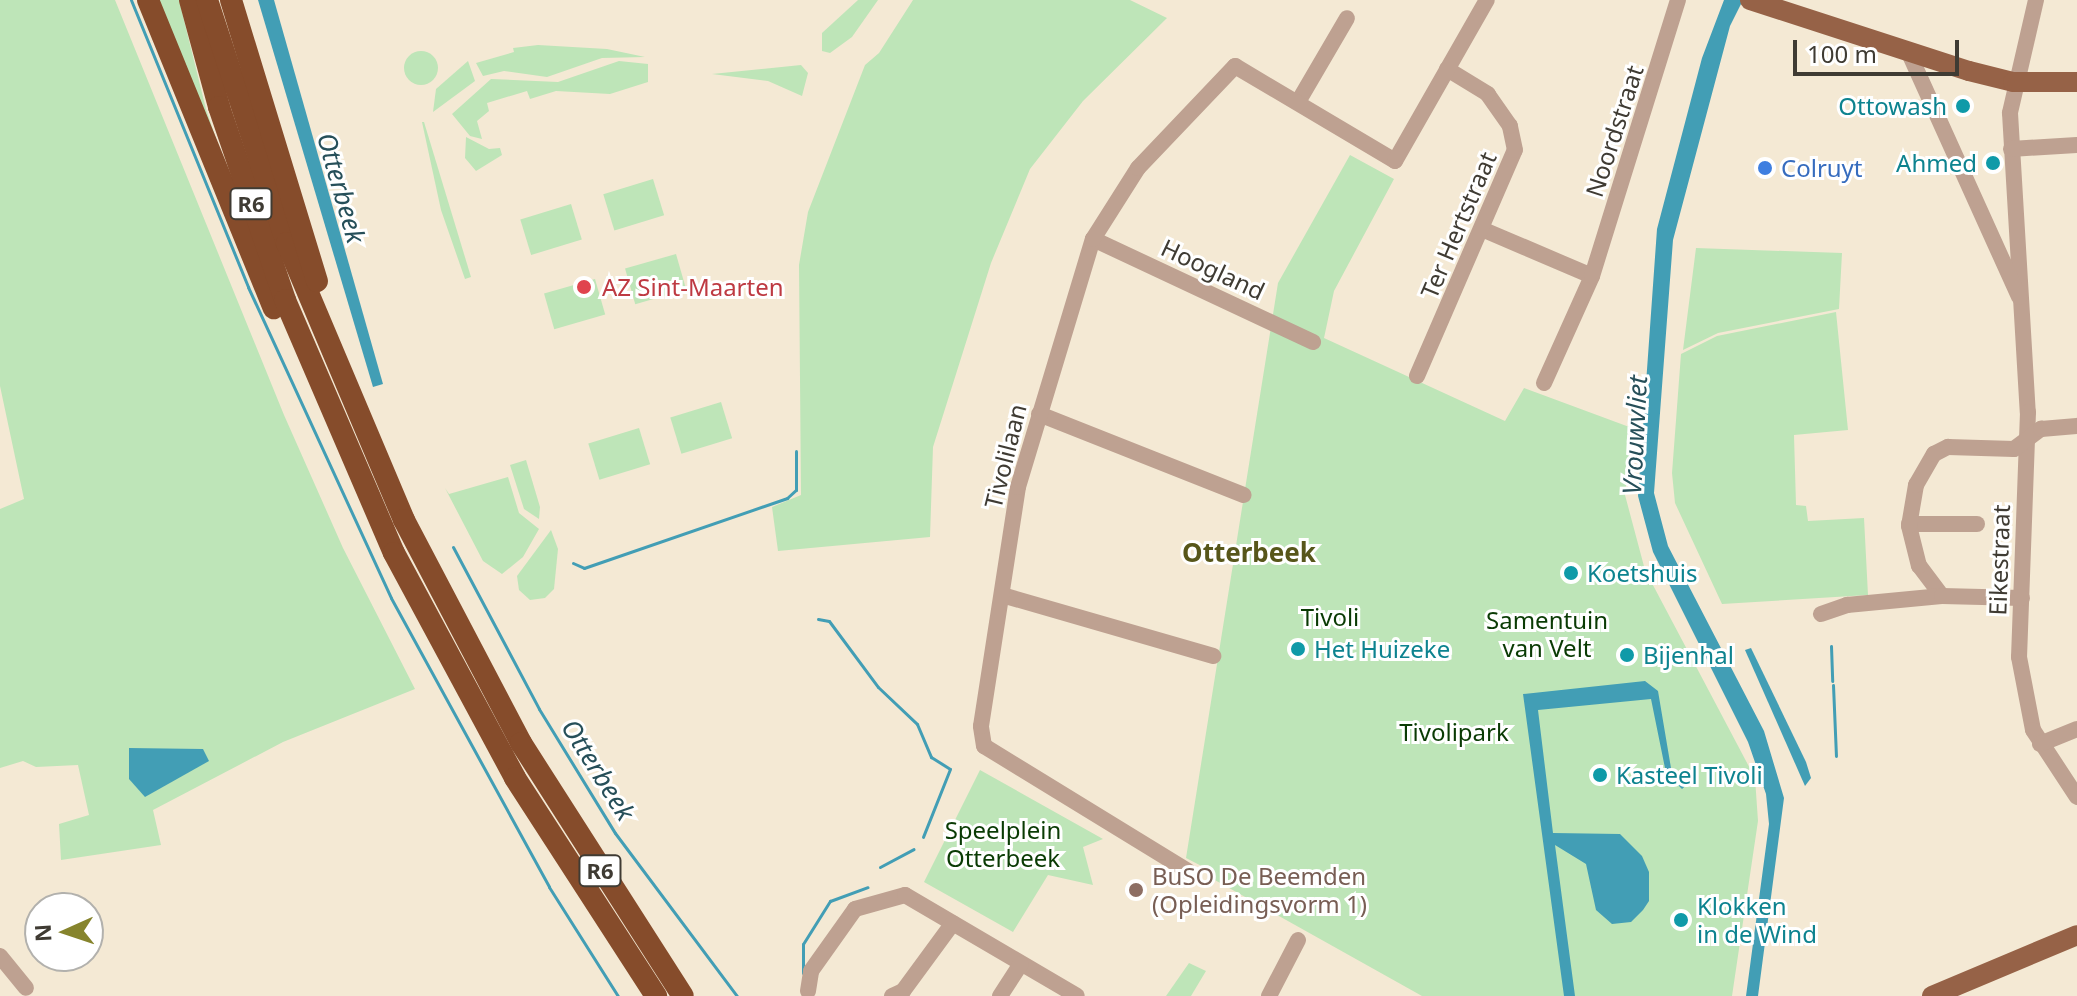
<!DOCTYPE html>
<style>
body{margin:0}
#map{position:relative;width:2077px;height:996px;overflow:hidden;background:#f4e9d4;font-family:"Noto Sans",sans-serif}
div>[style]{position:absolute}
.green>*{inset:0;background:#bee5b8;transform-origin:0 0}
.round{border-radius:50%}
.water>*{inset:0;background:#429eb5}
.stream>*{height:3px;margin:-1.5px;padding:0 1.5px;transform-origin:1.5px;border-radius:1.5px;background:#429eb5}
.minor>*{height:16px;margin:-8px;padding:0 8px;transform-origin:8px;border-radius:8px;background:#bea191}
.major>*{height:20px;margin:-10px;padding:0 10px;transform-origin:10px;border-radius:10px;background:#966247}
.highway>*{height:22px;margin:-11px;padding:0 11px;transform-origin:11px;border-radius:11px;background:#864c2b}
.dots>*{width:22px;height:22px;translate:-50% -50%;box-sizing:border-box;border:4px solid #fff;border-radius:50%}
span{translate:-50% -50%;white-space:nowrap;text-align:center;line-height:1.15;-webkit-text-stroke:6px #fff;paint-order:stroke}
.shield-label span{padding:2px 6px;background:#fff;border:2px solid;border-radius:6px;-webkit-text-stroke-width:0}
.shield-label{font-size:22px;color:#3f3b33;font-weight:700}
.culture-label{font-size:24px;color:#0d838f}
.right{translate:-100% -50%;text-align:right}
.left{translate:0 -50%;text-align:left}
.street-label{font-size:24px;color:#3f3b33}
.shop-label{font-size:24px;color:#366cbe}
.health-label{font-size:24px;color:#be3a42}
.park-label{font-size:24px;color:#0a3b04}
.education-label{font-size:24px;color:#785e54}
.water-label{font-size:26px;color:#264f59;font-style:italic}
.neighbourhood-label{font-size:26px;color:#57561a;font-weight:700}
.north{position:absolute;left:24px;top:892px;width:80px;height:80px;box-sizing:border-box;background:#fff;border:2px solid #b2b1ad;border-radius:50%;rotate:267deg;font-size:22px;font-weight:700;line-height:32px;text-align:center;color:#3f3b33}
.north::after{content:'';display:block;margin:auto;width:28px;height:36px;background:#86842d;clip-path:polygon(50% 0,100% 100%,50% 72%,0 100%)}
.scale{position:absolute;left:1793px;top:40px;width:166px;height:36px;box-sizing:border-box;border:4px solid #3f3b33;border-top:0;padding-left:10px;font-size:24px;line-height:28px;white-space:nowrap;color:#3f3b33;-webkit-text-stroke:6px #fff;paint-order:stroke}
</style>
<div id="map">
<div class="green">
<div style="clip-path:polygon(0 0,115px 0,284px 415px,343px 548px,415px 689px,283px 742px,153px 810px,161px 845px,61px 860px,59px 824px,89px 815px,78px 765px,36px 767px,23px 761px,0 768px,0 509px,24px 499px,0 386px)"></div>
<div style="clip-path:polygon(157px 0,179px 0,206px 109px,245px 224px)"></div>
<div style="clip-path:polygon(858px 0,878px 0,852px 37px,830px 53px,822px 51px,822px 33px)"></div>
<div style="clip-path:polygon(913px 0,1130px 0,1167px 18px,1083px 101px,1030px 169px,991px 263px,933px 447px,930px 537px,778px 551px,772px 507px,801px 495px,799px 265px,808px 212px,865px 65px,879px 53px)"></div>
<div style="clip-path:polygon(538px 45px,607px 49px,645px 57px,602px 58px,547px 77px,504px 71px,483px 76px,476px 63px,514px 52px,513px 48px)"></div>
<div class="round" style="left:404px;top:51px;width:34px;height:34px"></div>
<div style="clip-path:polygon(468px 61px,475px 81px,433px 112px,436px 89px)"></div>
<div style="clip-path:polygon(619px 61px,648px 64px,648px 82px,610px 94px,556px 91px,530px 99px,527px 91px,487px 103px,489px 111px,477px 121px,482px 139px,470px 136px,452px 114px,491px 79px,558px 82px)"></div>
<div style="clip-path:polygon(801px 65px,808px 73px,802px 96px,768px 81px,712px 74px)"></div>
<div style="clip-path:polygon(422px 122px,424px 122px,471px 277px,465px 279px,441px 210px)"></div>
<div style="clip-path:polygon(466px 137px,489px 149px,500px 148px,502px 155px,476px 171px,465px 158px)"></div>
<div style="clip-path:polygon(1350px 155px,1394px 179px,1334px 291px,1324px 338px,1505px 421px,1524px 388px,1632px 428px,1625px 495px,1645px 570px,1755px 778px,1758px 821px,1732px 996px,1422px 996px,1213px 879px,1215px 873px,1186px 858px,1278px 283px)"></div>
<div style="left:653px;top:179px;width:38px;height:52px;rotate:73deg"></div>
<div style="left:571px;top:204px;width:37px;height:53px;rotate:73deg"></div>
<div style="clip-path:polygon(1696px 248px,1842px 253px,1839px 309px,1718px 333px,1683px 350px)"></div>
<div style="left:676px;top:254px;width:37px;height:53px;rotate:74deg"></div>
<div style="left:595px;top:279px;width:37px;height:53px;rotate:74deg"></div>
<div style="clip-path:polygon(1836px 312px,1848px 430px,1794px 435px,1796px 505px,1806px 506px,1808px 521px,1864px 518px,1868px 595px,1722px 604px,1675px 503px,1672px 473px,1681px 354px,1717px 336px)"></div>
<div style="left:721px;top:402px;width:38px;height:53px;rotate:73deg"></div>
<div style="left:639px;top:428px;width:38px;height:53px;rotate:73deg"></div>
<div style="clip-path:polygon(526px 460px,540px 507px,539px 519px,524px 509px,510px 465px)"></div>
<div style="clip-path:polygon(508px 477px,519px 513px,539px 529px,523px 557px,502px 574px,483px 561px,445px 488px,449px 494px)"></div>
<div style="clip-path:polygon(551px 530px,558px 549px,554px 589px,545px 598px,530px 600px,519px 590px,517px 576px)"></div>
<div style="clip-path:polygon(980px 770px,1103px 839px,1083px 847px,1093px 885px,1048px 875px,1013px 932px,924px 882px)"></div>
<div style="clip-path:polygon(1189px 963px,1206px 971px,1191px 996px,1166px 996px)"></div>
</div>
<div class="water">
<div style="clip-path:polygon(258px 0,274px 0,383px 384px,373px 387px)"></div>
<div style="clip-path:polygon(1724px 0,1743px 0,1730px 26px,1673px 240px,1654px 493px,1668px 546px,1764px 731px,1784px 798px,1758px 996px,1746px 996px,1769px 824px,1766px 794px,1748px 742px,1653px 552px,1638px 496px,1657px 229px,1702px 58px)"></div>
<div style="clip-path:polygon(1751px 648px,1806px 762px,1811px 778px,1805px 786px,1745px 650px)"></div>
<div style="clip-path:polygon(1645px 681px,1658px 691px,1671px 768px,1691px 781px,1682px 789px,1666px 773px,1651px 699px,1538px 710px,1553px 833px,1620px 834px,1642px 856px,1649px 872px,1649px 901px,1643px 910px,1631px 922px,1612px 924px,1596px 910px,1586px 864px,1555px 845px,1575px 996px,1564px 996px,1523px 694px)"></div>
<div style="clip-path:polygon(129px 748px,203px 749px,209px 761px,145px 797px,129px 779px)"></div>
</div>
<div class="stream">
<div style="left:131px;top:0;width:310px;rotate:67.8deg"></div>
<div style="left:248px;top:287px;width:342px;rotate:65.3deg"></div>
<div style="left:391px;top:598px;width:329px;rotate:61.3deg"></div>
<div style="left:549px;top:887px;width:129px;rotate:57.7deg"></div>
<div style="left:453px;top:547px;width:183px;rotate:62deg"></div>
<div style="left:539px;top:709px;width:145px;rotate:58.5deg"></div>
<div style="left:615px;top:833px;width:204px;rotate:53.2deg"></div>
<div style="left:573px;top:563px;width:12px;rotate:24deg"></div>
<div style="left:584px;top:568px;width:215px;rotate:-19deg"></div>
<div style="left:787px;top:498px;width:12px;rotate:-42deg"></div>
<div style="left:796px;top:490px;width:39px;rotate:-90deg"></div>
<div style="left:818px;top:619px;width:11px;rotate:10deg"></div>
<div style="left:829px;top:621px;width:82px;rotate:53.4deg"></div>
<div style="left:878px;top:687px;width:54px;rotate:43.5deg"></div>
<div style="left:917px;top:724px;width:36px;rotate:67deg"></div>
<div style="left:931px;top:757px;width:22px;rotate:32deg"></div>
<div style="left:950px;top:769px;width:73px;rotate:111.7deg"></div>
<div style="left:1831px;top:646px;width:35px;rotate:88deg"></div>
<div style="left:1833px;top:685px;width:71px;rotate:87.6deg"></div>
<div style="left:880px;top:867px;width:38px;rotate:-28deg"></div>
<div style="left:803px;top:973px;width:29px;rotate:-90deg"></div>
<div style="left:803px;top:944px;width:51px;rotate:-57.9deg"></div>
<div style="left:830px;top:901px;width:40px;rotate:-20.2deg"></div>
</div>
<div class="minor">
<div style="left:2036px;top:0;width:116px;rotate:103deg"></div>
<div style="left:2010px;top:113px;width:300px;rotate:86.6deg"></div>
<div style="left:2028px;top:412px;width:245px;rotate:92.1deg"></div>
<div style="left:2019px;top:657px;width:74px;rotate:79.1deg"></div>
<div style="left:2033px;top:730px;width:80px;rotate:56.7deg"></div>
<div style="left:1908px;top:51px;width:270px;rotate:65.7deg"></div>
<div style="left:1298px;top:102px;width:97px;rotate:-59.7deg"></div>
<div style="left:2011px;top:149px;width:66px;rotate:-3.5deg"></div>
<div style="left:1484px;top:230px;width:117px;rotate:23.1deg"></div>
<div style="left:1093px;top:239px;width:243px;rotate:25.1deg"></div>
<div style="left:1417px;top:376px;width:246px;rotate:-66.6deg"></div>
<div style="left:1515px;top:150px;width:25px;rotate:-102deg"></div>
<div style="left:1510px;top:126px;width:39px;rotate:-125deg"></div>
<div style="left:1488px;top:94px;width:48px;rotate:-148.6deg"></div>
<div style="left:1544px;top:383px;width:117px;rotate:-65.8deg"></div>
<div style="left:1592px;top:276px;width:289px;rotate:-72.7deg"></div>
<div style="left:1039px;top:414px;width:220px;rotate:21.6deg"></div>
<div style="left:1909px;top:524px;width:68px"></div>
<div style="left:1002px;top:595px;width:220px;rotate:16.1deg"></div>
<div style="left:1942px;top:596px;width:38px;rotate:-127deg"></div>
<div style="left:1919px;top:566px;width:41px;rotate:-104deg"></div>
<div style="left:1909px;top:526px;width:42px;rotate:-80.3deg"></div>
<div style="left:1916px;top:485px;width:36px;rotate:-60deg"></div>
<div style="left:1934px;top:454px;width:16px;rotate:-27deg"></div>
<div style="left:1948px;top:447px;width:66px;rotate:1.7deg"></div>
<div style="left:2014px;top:449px;width:34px;rotate:-37deg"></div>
<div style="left:2041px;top:429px;width:36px;rotate:-5deg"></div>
<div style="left:1821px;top:614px;width:28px;rotate:-19deg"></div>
<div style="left:1847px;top:605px;width:95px;rotate:-5.4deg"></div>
<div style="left:1942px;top:596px;width:80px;rotate:1.4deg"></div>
<div style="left:2040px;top:744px;width:40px;rotate:-22deg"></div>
<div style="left:1188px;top:871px;width:239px;rotate:-148.5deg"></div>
<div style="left:984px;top:746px;width:20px;rotate:-99deg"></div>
<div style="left:981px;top:726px;width:242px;rotate:-81.2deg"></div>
<div style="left:1018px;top:487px;width:259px;rotate:-73.2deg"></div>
<div style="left:1093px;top:239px;width:84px;rotate:-57.6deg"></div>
<div style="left:1138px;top:168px;width:141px;rotate:-46.4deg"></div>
<div style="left:1235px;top:66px;width:186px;rotate:30.7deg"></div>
<div style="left:1395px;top:161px;width:185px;rotate:-60.3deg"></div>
<div style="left:0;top:956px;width:41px;rotate:50.9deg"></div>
<div style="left:808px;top:991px;width:20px;rotate:-81deg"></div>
<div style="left:811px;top:971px;width:76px;rotate:-54.6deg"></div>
<div style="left:855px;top:909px;width:52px;rotate:-15.6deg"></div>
<div style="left:905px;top:895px;width:199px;rotate:30.4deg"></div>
<div style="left:892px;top:996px;width:12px;rotate:-24deg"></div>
<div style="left:903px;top:991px;width:84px;rotate:-53.7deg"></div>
<div style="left:1000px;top:996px;width:38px;rotate:-57deg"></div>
<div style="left:1269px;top:996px;width:63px;rotate:-62.6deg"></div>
</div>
<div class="major">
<div style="left:1750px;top:0;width:230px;rotate:18deg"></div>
<div style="left:1969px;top:71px;width:45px;rotate:14deg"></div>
<div style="left:2013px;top:82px;width:64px"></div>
<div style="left:1932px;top:996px;width:157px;rotate:-22.8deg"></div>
</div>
<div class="highway">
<div style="left:148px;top:0;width:333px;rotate:67.8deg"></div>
<div style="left:190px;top:0;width:111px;rotate:74.8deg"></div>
<div style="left:219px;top:107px;width:204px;rotate:71.1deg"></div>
<div style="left:285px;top:300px;width:275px;rotate:66.7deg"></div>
<div style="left:394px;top:553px;width:255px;rotate:61.7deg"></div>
<div style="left:515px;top:778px;width:260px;rotate:57.1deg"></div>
<div style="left:207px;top:0;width:256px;rotate:71.8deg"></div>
<div style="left:287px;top:243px;width:301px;rotate:67.1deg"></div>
<div style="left:404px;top:520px;width:252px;rotate:62.3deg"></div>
<div style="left:521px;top:743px;width:300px;rotate:57.4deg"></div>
<div style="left:231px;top:0;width:294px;rotate:73deg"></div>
</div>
<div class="dots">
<div style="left:1963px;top:106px;background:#0f9aa8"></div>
<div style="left:1993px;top:163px;background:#0f9aa8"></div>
<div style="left:1765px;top:168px;background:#3f7fe0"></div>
<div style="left:584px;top:287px;background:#e0444e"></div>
<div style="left:1571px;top:573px;background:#0f9aa8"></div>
<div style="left:1298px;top:649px;background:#0f9aa8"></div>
<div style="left:1627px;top:655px;background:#0f9aa8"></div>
<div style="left:1600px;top:775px;background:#0f9aa8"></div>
<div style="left:1136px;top:890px;background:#8d6e63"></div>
<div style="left:1681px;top:920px;background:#0f9aa8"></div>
</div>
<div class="shield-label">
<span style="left:251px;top:204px">R6</span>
<span style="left:600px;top:871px">R6</span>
</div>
<div class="culture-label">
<span class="right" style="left:1947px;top:106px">Ottowash</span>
<span class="right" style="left:1977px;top:163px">Ahmed</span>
<span class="left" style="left:1587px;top:573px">Koetshuis</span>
<span class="left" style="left:1314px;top:649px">Het Huizeke</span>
<span class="left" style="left:1643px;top:655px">Bijenhal</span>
<span class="left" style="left:1616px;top:775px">Kasteel Tivoli</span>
<span class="left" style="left:1697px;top:920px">Klokken<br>in de Wind</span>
</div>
<div class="street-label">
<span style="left:1614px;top:131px;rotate:-72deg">Noordstraat</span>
<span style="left:1458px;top:225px;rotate:-67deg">Ter Hertstraat</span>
<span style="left:1213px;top:269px;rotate:25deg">Hoogland</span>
<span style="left:1005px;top:456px;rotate:-76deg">Tivolilaan</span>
<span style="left:1999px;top:560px;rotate:-88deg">Eikestraat</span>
</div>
<div class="shop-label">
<span class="left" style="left:1781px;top:168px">Colruyt</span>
</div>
<div class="health-label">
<span class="left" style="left:602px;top:287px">AZ Sint-Maarten</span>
</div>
<div class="park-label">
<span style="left:1330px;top:617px">Tivoli</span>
<span style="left:1547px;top:634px">Samentuin<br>van Velt</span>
<span style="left:1454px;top:732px">Tivolipark</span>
<span style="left:1003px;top:844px">Speelplein<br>Otterbeek</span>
</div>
<div class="education-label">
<span class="left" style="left:1152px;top:890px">BuSO De Beemden<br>(Opleidingsvorm 1)</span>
</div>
<div class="water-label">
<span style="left:341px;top:188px;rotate:74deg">Otterbeek</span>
<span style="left:1635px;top:435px;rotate:-87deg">Vrouwvliet</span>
<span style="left:598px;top:770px;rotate:58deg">Otterbeek</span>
</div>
<div class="neighbourhood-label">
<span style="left:1249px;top:553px">Otterbeek</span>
</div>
<div class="north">N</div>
<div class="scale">100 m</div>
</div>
